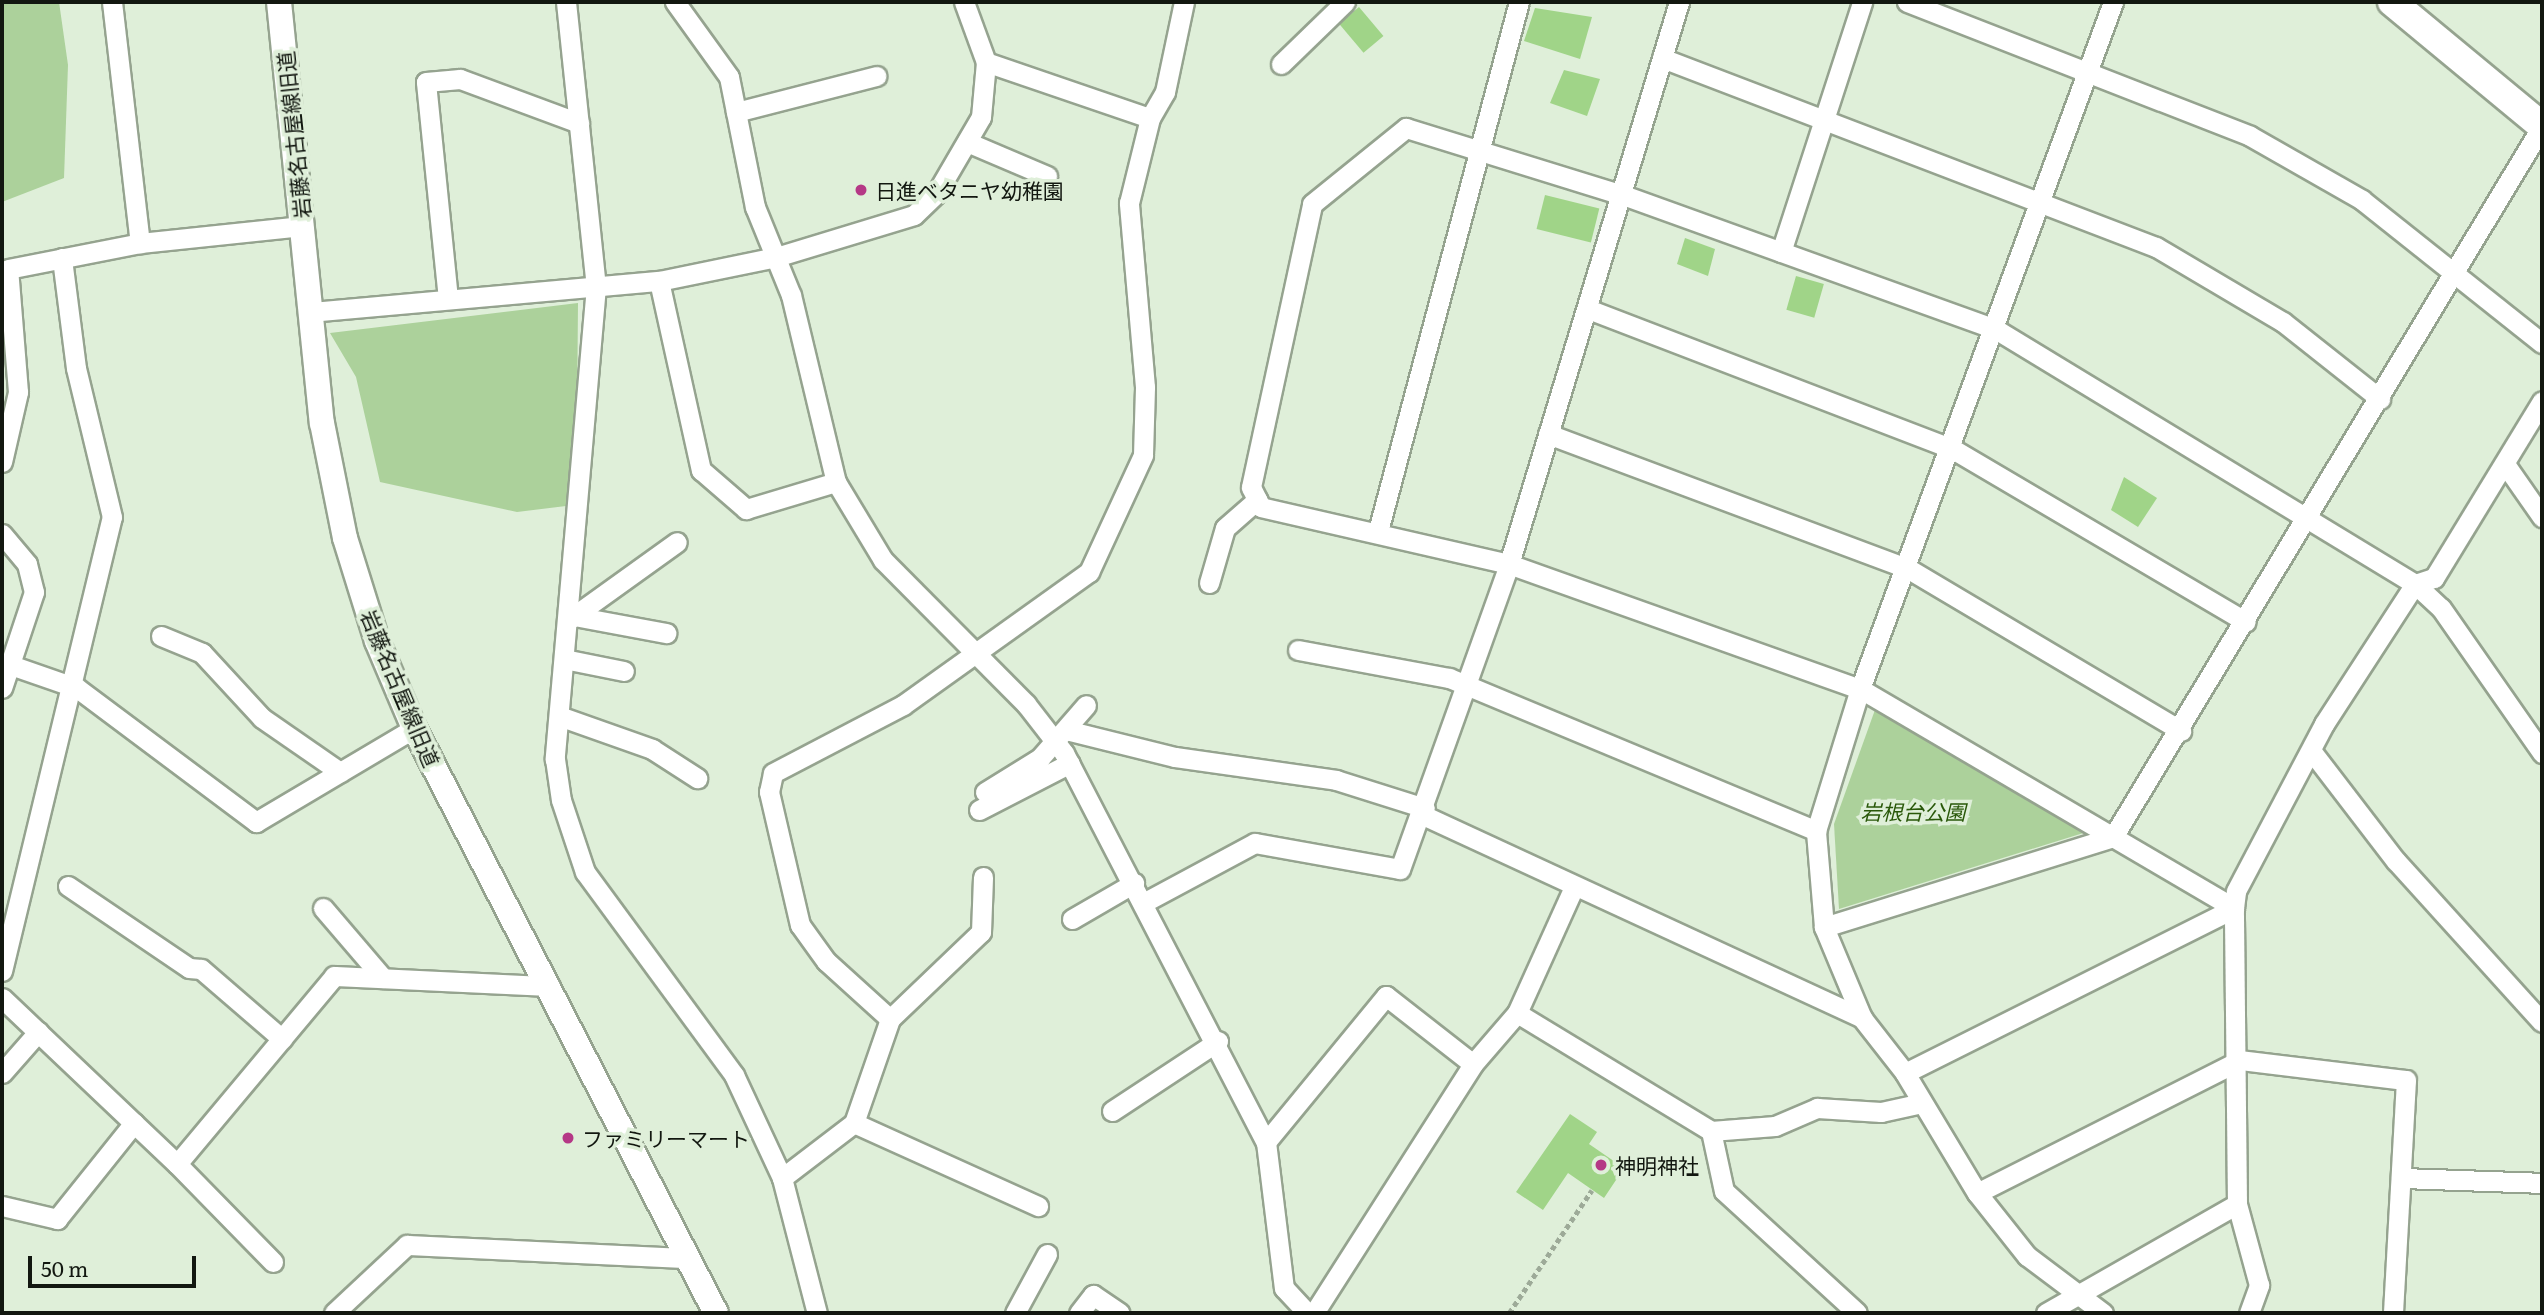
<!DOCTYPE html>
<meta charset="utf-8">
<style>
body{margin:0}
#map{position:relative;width:2544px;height:1315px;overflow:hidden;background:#dfefd9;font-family:Literata,"Noto Sans JP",serif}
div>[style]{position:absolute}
.green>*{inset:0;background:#acd19b}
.building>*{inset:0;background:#a0d488;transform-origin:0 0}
.path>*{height:4.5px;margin-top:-2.25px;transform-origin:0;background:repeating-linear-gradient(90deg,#9daa98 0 5px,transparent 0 8.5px)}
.roads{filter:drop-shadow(2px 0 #95a38f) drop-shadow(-2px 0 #95a38f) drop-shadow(0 2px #95a38f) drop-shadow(0 -2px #95a38f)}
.minor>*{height:19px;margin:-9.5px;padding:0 9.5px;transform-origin:9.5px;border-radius:9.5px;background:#fff}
.tertiary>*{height:24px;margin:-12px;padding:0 12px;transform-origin:12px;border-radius:12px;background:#fff}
.secondary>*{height:28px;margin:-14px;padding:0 14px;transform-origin:14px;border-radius:14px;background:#fff}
.dots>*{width:19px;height:19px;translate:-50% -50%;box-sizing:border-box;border:4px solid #dfefd9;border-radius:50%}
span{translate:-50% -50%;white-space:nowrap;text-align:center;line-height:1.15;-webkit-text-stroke:7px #dfefd9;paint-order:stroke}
.street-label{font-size:21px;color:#121710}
.poi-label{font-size:21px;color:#121710}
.left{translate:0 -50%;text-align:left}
.park-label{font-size:21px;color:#295809;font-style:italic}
.frame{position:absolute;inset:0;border:4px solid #121710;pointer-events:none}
.scale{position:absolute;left:28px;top:1256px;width:168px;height:32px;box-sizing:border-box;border:4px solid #121710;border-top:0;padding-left:9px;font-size:21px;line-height:24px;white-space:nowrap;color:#121710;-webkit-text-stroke:5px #dfefd9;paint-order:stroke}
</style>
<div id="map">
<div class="green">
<div style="clip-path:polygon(2px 2px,59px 2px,68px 65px,64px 178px,2px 202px)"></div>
<div style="clip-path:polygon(578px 303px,577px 418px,566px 506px,517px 512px,380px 482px,356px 377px,330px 333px)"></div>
<div style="clip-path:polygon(1876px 707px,2093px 830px,1839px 909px,1834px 824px)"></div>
</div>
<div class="building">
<div style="left:1359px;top:7px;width:38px;height:26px;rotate:50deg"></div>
<div style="clip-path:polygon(1535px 8px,1592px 17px,1580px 59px,1524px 41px)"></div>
<div style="clip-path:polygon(1564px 70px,1600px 79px,1587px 116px,1550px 103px)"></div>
<div style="left:1545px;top:195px;width:56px;height:35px;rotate:14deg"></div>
<div style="clip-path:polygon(1685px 238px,1715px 249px,1708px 276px,1677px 264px)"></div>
<div style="left:1796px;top:276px;width:29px;height:35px;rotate:16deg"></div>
<div style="clip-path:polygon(2124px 477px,2157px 498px,2138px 527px,2111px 510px)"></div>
<div style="clip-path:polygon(1570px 1114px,1597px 1132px,1589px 1144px,1621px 1166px,1618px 1177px,1604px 1198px,1568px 1173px,1543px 1210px,1516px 1192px)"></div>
</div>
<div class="path">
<div style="left:1509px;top:1313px;width:148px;rotate:-56deg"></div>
</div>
<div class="roads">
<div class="minor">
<div style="left:112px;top:2px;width:243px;rotate:83.4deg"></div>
<div style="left:566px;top:2px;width:286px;rotate:84deg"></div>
<div style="left:596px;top:286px;width:475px;rotate:95deg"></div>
<div style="left:555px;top:759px;width:41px;rotate:81.7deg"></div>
<div style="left:561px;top:800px;width:76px;rotate:71.6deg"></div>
<div style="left:585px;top:872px;width:252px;rotate:53.7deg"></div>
<div style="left:734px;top:1075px;width:114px;rotate:65deg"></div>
<div style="left:782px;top:1178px;width:139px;rotate:75.5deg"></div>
<div style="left:675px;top:2px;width:92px;rotate:54.2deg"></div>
<div style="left:729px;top:77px;width:133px;rotate:78.7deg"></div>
<div style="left:755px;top:207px;width:95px;rotate:67.8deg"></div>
<div style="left:791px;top:295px;width:192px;rotate:76.5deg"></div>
<div style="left:836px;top:482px;width:91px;rotate:58.9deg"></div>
<div style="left:883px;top:560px;width:203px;rotate:45.2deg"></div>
<div style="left:1026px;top:704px;width:62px;rotate:52.2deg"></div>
<div style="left:1064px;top:753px;width:438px;rotate:62.6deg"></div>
<div style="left:1266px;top:1142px;width:147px;rotate:83deg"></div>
<div style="left:1284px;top:1288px;width:34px;rotate:47deg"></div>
<div style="left:964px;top:2px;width:64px;rotate:69.9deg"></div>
<div style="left:1907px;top:2px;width:368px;rotate:21.3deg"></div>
<div style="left:2250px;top:136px;width:129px;rotate:29.7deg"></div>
<div style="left:2362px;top:200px;width:230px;rotate:38.5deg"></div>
<div style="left:1662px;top:58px;width:529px;rotate:20.94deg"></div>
<div style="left:2156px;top:247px;width:147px;rotate:30.6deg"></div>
<div style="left:2283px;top:322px;width:124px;rotate:38.4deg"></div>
<div style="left:1281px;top:64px;width:89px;rotate:-44.1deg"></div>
<div style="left:736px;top:112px;width:145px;rotate:-14.4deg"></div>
<div style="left:967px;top:142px;width:87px;rotate:23deg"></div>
<div style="left:1781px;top:252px;width:263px;rotate:-72deg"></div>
<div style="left:659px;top:281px;width:194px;rotate:77.5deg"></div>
<div style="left:701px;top:470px;width:60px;rotate:40.9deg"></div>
<div style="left:746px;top:509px;width:94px;rotate:-16.7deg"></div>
<div style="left:448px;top:299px;width:218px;rotate:-95.8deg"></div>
<div style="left:426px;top:82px;width:34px;rotate:-5deg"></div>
<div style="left:460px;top:79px;width:127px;rotate:20.3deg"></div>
<div style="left:1588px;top:309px;width:389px;rotate:21deg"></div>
<div style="left:1951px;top:448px;width:342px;rotate:30.5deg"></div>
<div style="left:310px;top:312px;width:350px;rotate:-5.1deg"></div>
<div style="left:659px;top:281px;width:119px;rotate:-11.6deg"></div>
<div style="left:776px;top:257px;width:144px;rotate:-16.9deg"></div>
<div style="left:914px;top:215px;width:30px;rotate:-44deg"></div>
<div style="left:936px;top:194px;width:89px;rotate:-59.7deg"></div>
<div style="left:981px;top:117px;width:55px;rotate:-84.8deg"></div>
<div style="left:986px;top:62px;width:173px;rotate:18.9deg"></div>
<div style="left:1548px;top:434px;width:383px;rotate:20.5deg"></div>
<div style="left:1907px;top:568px;width:319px;rotate:30.7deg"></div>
<div style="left:2px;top:462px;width:72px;rotate:-77.1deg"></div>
<div style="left:18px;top:392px;width:123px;rotate:-94.6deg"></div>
<div style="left:8px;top:269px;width:135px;rotate:-11.1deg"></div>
<div style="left:140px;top:243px;width:163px;rotate:-6deg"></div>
<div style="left:2505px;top:464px;width:65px;rotate:55.1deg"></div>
<div style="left:1378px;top:531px;width:547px;rotate:-75.08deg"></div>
<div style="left:2px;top:534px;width:39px;rotate:50deg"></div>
<div style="left:27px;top:564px;width:29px;rotate:76deg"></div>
<div style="left:34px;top:592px;width:101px;rotate:108.4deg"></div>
<div style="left:1209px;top:583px;width:57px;rotate:-73.8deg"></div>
<div style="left:1225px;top:528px;width:43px;rotate:-41.2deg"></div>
<div style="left:574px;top:616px;width:94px;rotate:10.5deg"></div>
<div style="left:567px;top:621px;width:135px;rotate:-35.7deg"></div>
<div style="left:161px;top:636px;width:44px;rotate:22.5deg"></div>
<div style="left:202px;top:653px;width:88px;rotate:47.3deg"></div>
<div style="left:262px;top:718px;width:95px;rotate:34.7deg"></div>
<div style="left:1298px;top:650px;width:154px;rotate:10.5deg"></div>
<div style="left:1449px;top:678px;width:398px;rotate:22.6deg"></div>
<div style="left:564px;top:659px;width:61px;rotate:11.3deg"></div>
<div style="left:8px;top:664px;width:73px;rotate:19.2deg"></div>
<div style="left:77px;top:688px;width:224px;rotate:36.8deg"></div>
<div style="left:256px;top:822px;width:184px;rotate:-30.7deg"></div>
<div style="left:559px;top:716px;width:99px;rotate:19.5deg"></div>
<div style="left:652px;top:749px;width:54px;rotate:32.8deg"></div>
<div style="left:1066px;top:730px;width:112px;rotate:13.9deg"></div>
<div style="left:1175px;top:757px;width:163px;rotate:8.1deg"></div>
<div style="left:1336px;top:780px;width:93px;rotate:17.5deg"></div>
<div style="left:2313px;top:753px;width:136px;rotate:52.5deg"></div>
<div style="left:2396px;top:861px;width:217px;rotate:47.8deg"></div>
<div style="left:985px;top:792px;width:65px;rotate:-31.7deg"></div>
<div style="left:1040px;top:758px;width:70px;rotate:-49deg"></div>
<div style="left:979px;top:810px;width:102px;rotate:-27.3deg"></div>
<div style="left:1423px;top:815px;width:484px;rotate:24.8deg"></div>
<div style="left:68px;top:886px;width:146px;rotate:34.1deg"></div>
<div style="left:189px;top:968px;width:12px;rotate:5deg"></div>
<div style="left:201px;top:969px;width:107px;rotate:40.8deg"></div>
<div style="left:1143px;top:903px;width:127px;rotate:-28.2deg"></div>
<div style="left:1255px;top:843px;width:147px;rotate:10.2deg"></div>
<div style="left:1400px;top:869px;width:324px;rotate:-70.3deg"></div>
<div style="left:1509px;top:564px;width:587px;rotate:-73.17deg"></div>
<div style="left:323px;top:908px;width:92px;rotate:49.4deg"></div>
<div style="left:1072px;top:919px;width:72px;rotate:-30.1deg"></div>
<div style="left:1824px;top:927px;width:303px;rotate:-17.3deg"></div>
<div style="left:2113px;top:837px;width:830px;rotate:-58.89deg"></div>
<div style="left:2px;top:971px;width:467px;rotate:-76.4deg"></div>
<div style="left:112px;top:517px;width:153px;rotate:-103.6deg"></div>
<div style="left:76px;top:368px;width:111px;rotate:-97.3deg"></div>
<div style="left:2px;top:998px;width:241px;rotate:43.5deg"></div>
<div style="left:1517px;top:1013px;width:227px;rotate:31.3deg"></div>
<div style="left:1711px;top:1131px;width:64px;rotate:-4.5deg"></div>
<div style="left:1775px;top:1126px;width:46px;rotate:-23.2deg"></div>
<div style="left:1817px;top:1108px;width:64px;rotate:3.6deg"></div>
<div style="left:1881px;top:1112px;width:42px;rotate:-12.4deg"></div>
<div style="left:890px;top:1019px;width:126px;rotate:-43.7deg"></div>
<div style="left:981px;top:932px;width:55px;rotate:-87.9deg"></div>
<div style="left:2px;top:1073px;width:55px;rotate:-48.7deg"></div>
<div style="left:1905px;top:1073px;width:368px;rotate:-26.6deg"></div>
<div style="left:2234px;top:908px;width:17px;rotate:-83deg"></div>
<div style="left:2236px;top:891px;width:189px;rotate:-62.2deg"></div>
<div style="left:2324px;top:724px;width:167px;rotate:-57deg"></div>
<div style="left:2415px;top:584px;width:20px;rotate:-18deg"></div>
<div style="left:2434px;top:578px;width:207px;rotate:-58.6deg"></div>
<div style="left:1112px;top:1111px;width:127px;rotate:-33.4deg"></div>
<div style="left:854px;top:1123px;width:202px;rotate:24.3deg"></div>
<div style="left:1711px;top:1131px;width:61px;rotate:77.8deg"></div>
<div style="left:1724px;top:1191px;width:180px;rotate:42.5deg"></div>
<div style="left:1266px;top:1142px;width:189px;rotate:-50.6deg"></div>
<div style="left:1386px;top:996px;width:110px;rotate:38deg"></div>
<div style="left:782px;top:1178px;width:91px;rotate:-37.4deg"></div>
<div style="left:854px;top:1123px;width:110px;rotate:-70.9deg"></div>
<div style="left:890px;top:1019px;width:86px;rotate:-137.8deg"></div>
<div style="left:826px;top:961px;width:44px;rotate:-125.8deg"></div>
<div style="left:800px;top:925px;width:137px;rotate:-103.1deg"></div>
<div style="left:769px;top:792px;width:19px;rotate:-78deg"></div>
<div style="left:773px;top:773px;width:147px;rotate:-27.6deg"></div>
<div style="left:903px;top:705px;width:229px;rotate:-35.6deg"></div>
<div style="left:1089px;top:572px;width:129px;rotate:-65.2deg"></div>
<div style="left:1143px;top:455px;width:68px;rotate:-88.3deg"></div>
<div style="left:1145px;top:387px;width:185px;rotate:-95deg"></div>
<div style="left:1129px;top:203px;width:88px;rotate:-76.1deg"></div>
<div style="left:1150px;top:118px;width:30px;rotate:-60deg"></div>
<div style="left:1165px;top:92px;width:92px;rotate:-78.1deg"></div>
<div style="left:2402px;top:1178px;width:140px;rotate:2deg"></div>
<div style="left:1977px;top:1193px;width:295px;rotate:-26.8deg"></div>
<div style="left:2240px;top:1060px;width:167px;rotate:6.9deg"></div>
<div style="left:2406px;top:1080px;width:233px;rotate:93.2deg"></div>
<div style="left:2px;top:1206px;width:57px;rotate:13.3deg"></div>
<div style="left:57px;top:1219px;width:123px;rotate:-51.3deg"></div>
<div style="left:273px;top:1262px;width:137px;rotate:-134.4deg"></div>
<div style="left:177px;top:1164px;width:245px;rotate:-50.1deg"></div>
<div style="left:334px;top:976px;width:216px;rotate:2.7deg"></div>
<div style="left:334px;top:1313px;width:100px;rotate:-43deg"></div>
<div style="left:407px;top:1245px;width:278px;rotate:2.7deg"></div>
<div style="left:1015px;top:1313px;width:67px;rotate:-61.5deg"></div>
<div style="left:1079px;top:1313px;width:23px;rotate:-52deg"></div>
<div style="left:1093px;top:1295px;width:32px;rotate:34deg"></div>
<div style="left:1314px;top:1313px;width:295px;rotate:-57.4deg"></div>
<div style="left:1473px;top:1064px;width:67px;rotate:-49.2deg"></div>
<div style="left:1517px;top:1013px;width:138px;rotate:-65.7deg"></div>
<div style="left:2046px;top:1313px;width:220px;rotate:-29.7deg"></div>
<div style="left:2103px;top:1313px;width:95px;rotate:-143.1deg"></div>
<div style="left:2027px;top:1256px;width:80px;rotate:-128.4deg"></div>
<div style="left:1977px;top:1193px;width:140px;rotate:-121deg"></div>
<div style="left:1905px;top:1073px;width:70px;rotate:-128deg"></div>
<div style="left:1862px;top:1018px;width:99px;rotate:-112.7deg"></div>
<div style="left:1824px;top:927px;width:96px;rotate:-94.8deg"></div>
<div style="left:1816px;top:831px;width:149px;rotate:-72.8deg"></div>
<div style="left:1860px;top:689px;width:732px;rotate:-69.78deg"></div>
<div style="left:2249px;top:1313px;width:30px;rotate:-70deg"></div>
<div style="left:2259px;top:1285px;width:84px;rotate:-105.2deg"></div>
<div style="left:2237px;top:1204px;width:296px;rotate:-90.6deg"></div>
<div style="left:2234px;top:908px;width:433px;rotate:-149.6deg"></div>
<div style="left:1860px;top:689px;width:373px;rotate:-160.4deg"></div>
<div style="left:1509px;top:564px;width:254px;rotate:-167.1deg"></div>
<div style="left:1261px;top:507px;width:22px;rotate:-117deg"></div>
<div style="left:1251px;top:487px;width:289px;rotate:-77.8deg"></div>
<div style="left:1312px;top:204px;width:121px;rotate:-39deg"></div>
<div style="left:1406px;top:128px;width:227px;rotate:17.2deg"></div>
<div style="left:1623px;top:195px;width:398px;rotate:19.8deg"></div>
<div style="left:1997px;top:330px;width:489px;rotate:31.3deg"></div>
<div style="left:2415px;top:584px;width:35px;rotate:43deg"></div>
<div style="left:2441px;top:608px;width:177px;rotate:55.1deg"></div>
</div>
<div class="tertiary">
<div style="left:279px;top:2px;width:423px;rotate:84.2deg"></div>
<div style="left:322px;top:423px;width:117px;rotate:78.7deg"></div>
<div style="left:345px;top:538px;width:108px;rotate:72.7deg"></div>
<div style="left:377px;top:641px;width:95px;rotate:67deg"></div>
<div style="left:414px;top:728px;width:658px;rotate:62.7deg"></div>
</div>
<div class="secondary">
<div style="left:2392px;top:2px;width:195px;rotate:39.6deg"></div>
</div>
</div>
<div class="dots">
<div style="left:861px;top:190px;background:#b53886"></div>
<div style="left:568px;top:1138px;background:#b53886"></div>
<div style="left:1601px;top:1165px;background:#b53886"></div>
</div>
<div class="street-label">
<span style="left:293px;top:135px;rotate:-96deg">岩藤名古屋線旧道</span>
<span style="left:401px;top:688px;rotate:67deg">岩藤名古屋線旧道</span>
</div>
<div class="poi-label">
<span class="left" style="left:875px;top:190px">日進ベタニヤ幼稚園</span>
<span class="left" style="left:582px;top:1138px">ファミリーマート</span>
<span class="left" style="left:1615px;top:1165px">神明神社</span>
</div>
<div class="park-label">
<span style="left:1913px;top:811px">岩根台公園</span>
</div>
<div class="frame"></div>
<div class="scale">50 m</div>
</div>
